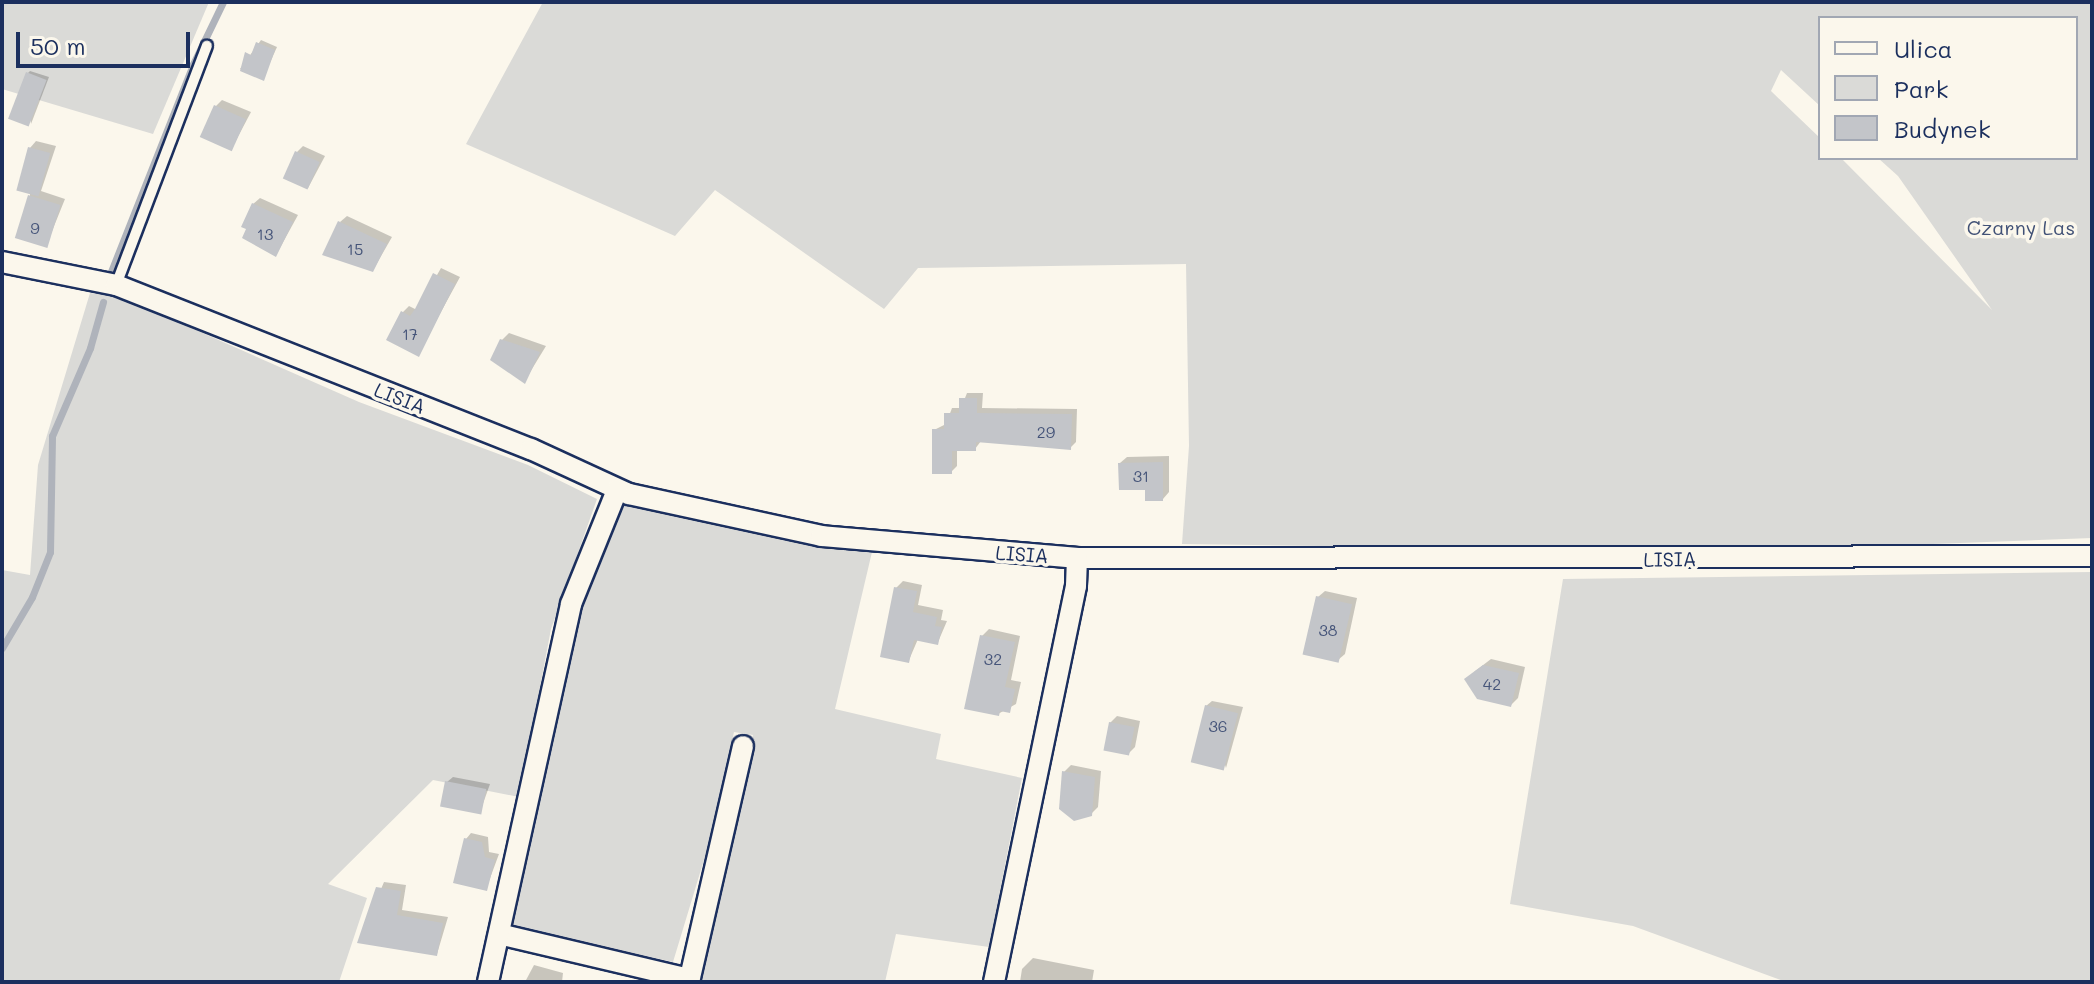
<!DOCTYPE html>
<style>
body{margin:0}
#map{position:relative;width:2094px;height:984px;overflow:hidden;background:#fbf7ec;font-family:Mali,sans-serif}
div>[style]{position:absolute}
.green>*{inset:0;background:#dadad7}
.shadow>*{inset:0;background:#0003}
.stream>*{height:7px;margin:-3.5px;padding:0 3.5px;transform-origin:3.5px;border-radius:3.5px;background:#afb3bb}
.building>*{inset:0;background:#c3c5c9;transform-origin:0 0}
.roads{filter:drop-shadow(2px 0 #1b2f5e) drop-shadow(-2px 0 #1b2f5e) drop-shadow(0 2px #1b2f5e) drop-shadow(0 -2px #1b2f5e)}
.lane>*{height:10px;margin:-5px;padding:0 5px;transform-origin:5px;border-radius:5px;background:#fbf7ec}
.street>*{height:20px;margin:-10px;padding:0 10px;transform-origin:10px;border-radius:10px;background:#fbf7ec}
span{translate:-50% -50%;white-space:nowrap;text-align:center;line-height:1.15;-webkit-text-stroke:7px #fbf7ec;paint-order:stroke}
.number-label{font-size:16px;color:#455479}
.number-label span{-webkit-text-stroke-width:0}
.park-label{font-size:20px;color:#415176}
.street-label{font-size:20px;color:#1b2f5e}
.frame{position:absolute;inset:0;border:4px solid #1b2f5e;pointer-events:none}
.legend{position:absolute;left:1818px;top:16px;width:260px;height:144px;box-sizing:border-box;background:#fbf7ec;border:2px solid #a1a7b3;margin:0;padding:10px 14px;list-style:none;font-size:24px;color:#1b2f5e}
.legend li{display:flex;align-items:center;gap:16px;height:40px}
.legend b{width:40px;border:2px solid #a1a7b3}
.scale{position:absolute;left:16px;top:32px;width:174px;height:36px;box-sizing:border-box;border:4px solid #1b2f5e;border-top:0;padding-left:10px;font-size:24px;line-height:28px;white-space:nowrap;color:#1b2f5e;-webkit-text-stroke:6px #fbf7ec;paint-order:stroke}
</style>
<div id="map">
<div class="green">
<div style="clip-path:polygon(2px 2px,209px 2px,153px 134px,2px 89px)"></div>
<div style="clip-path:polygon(evenodd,543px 2px,2092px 2px,2092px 538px,1719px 552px,1182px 544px,1189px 446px,1186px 264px,918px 268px,884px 309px,715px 190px,675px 236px,466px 144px,543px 2px,1820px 18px,2076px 18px,2076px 158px,1878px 158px,1898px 176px,1992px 310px,1841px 158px,1820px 158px,1820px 138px,1771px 91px,1781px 70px,1820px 106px,1820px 18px)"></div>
<div style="clip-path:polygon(90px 293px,121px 297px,359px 402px,528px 465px,597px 499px,551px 629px,519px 797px,433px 780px,328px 884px,367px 898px,339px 982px,2px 982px,2px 570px,30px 575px,38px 465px)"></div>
<div style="clip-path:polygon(629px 503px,781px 534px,781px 540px,872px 552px,835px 709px,941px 734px,936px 759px,1022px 778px,989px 947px,896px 934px,885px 982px,696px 982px,753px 735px,734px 732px,713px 830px,673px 962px,511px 926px,571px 622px,619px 507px)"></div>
<div style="clip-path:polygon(2092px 572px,2092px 982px,1786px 982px,1633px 926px,1510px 904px,1563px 579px)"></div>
</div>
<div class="shadow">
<div style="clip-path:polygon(261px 40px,277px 47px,263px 78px,240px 69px)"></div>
<div style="clip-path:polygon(30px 71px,49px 77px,31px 124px,27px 74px)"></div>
<div style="clip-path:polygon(222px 100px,251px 112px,232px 148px,215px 107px)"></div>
<div style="clip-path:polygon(36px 141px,56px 146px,41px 191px,65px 199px,46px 246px,30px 196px,30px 148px)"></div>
<div style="clip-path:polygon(303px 146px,325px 156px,308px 188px,297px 152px)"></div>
<div style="clip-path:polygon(260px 198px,298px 215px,276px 255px,253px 204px)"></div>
<div style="clip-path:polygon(347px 216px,392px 237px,373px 270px,340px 222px)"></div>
<div style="clip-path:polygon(441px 268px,460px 277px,418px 354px,402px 313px,409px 306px,417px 310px)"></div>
<div style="clip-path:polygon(509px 333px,546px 346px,524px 382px,502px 340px)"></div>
<div style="clip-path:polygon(967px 393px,983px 393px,982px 408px,1077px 409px,1076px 442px,1070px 448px,981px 441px,975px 449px,957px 449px,957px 466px,951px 472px,934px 430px,946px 424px,952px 408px,961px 408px)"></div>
<div style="clip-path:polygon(1169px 456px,1169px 492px,1163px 499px,1120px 463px,1127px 457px)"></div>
<div style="clip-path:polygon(903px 581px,922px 585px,918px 605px,943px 610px,941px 620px,947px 621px,938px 642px,918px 639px,909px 660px,896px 588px)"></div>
<div style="clip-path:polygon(1325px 591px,1357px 598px,1345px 654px,1338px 660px,1318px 597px)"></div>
<div style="clip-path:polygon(989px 629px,1020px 636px,1011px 680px,1021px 682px,1016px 704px,998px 714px,982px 636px)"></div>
<div style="clip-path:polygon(1491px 659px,1525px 667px,1518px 698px,1511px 705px,1474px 672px)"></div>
<div style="clip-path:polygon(1212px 701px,1243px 707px,1226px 768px,1206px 706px)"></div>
<div style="clip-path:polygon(1117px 716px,1140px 721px,1135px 747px,1129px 753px,1110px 723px)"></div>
<div style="clip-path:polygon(1071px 765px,1101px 771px,1098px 807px,1091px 814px,1064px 772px)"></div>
<div style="clip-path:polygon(453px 777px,490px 784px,480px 812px,447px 782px)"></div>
<div style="clip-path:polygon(471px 833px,488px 837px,489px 852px,499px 854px,486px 889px,466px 839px)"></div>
<div style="clip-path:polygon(384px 882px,406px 885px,402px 910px,448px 917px,437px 954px,359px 941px)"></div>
<div style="clip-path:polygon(1033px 958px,1094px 970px,1092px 982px,1020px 982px,1022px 969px)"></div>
<div style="clip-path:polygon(534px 965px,563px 973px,562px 982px,525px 982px)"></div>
</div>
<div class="stream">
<div style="left:110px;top:274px;width:226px;rotate:-68.4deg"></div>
<div style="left:193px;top:64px;width:69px;rotate:-64.2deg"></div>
<div style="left:2px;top:648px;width:59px;rotate:-59.5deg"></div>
<div style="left:32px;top:597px;width:48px;rotate:-68.2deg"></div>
<div style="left:50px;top:552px;width:116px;rotate:-89deg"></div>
<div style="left:52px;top:436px;width:96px;rotate:-66.6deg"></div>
<div style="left:90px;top:348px;width:48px;rotate:-74.2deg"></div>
</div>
<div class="building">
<div style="clip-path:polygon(256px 42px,275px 50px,264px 81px,240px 71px,245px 52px,251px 55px)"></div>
<div style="left:26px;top:72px;width:22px;height:50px;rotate:21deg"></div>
<div style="left:214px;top:105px;width:35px;height:35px;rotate:24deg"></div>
<div style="left:28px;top:147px;width:23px;height:45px;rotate:15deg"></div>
<div style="left:295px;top:151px;width:27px;height:30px;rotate:24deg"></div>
<div style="left:28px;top:195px;width:34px;height:45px;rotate:17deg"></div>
<div style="clip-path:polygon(252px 203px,293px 222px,276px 257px,242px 238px,246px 229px,241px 227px)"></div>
<div style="clip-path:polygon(338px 221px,387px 244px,373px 272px,322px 255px)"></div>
<div style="clip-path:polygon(433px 273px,455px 284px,419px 357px,386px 340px,401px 311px,410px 316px,415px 309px)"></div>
<div style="clip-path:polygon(500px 339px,540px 352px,525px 384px,490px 360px)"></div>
<div style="clip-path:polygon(959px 398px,977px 398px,977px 413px,1072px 414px,1071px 450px,976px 442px,976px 451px,952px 451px,952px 474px,932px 474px,932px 429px,944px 429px,944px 413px,959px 413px)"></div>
<div style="clip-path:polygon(1163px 462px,1163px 501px,1145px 501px,1145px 490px,1119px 490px,1118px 463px)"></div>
<div style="clip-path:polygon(894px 587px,917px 591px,913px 612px,937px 617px,935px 626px,942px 627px,938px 645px,914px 640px,909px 663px,880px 657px)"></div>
<div style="left:1316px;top:596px;width:37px;height:60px;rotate:13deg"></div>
<div style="clip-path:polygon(980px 635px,1015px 642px,1005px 687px,1015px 689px,1010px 713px,1000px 711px,999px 716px,964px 709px)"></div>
<div style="clip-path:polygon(1483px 665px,1519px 673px,1511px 707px,1477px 699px,1464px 679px)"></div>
<div style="left:1205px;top:705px;width:34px;height:59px;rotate:14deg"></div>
<div style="left:1109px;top:722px;width:26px;height:29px;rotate:11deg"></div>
<div style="clip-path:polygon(1062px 771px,1095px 777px,1092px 816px,1074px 821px,1059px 809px)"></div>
<div style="left:445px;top:781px;width:42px;height:26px;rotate:11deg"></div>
<div style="clip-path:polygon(464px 838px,482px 842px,485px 857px,495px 860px,487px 891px,453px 883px)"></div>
<div style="clip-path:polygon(376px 887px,401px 891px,397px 915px,443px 923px,437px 956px,357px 943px)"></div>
</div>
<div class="roads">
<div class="lane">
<div style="left:116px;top:285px;width:256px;rotate:-69.2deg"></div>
</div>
<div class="street">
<div style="left:2px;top:262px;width:116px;rotate:11.4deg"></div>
<div style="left:116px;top:285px;width:446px;rotate:21.6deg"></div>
<div style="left:531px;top:449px;width:108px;rotate:24.7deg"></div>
<div style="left:629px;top:494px;width:197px;rotate:12.3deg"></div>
<div style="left:821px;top:536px;width:257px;rotate:4.9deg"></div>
<div style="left:1077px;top:558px;width:1015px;rotate:-0.11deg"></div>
<div style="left:499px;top:934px;width:196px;rotate:13.3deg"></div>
<div style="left:488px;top:982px;width:387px;rotate:-77.6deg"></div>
<div style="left:571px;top:604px;width:123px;rotate:-68deg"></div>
<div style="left:689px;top:982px;width:242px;rotate:-77.1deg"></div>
<div style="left:994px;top:982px;width:404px;rotate:-78.3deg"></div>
<div style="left:1076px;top:586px;width:28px;rotate:-88deg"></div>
</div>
</div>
<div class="number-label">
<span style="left:35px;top:228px">9</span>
<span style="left:265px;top:234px">13</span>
<span style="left:355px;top:249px">15</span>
<span style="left:410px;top:334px">17</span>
<span style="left:1046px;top:432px">29</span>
<span style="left:1141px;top:476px">31</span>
<span style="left:1328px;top:630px">38</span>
<span style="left:993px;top:659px">32</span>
<span style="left:1492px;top:684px">42</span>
<span style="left:1218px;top:726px">36</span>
</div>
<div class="park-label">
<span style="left:2021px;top:227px">Czarny Las</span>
</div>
<div class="street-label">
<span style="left:400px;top:398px;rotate:21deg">LISIA</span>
<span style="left:1022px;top:554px;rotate:4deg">LISIA</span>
<span style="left:1670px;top:559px;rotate:-1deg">LISIA</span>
</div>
<div class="frame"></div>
<ul class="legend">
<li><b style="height:10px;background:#fbf7ec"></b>Ulica</li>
<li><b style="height:22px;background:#dadad7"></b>Park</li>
<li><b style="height:22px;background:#c3c5c9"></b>Budynek</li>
</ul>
<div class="scale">50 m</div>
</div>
